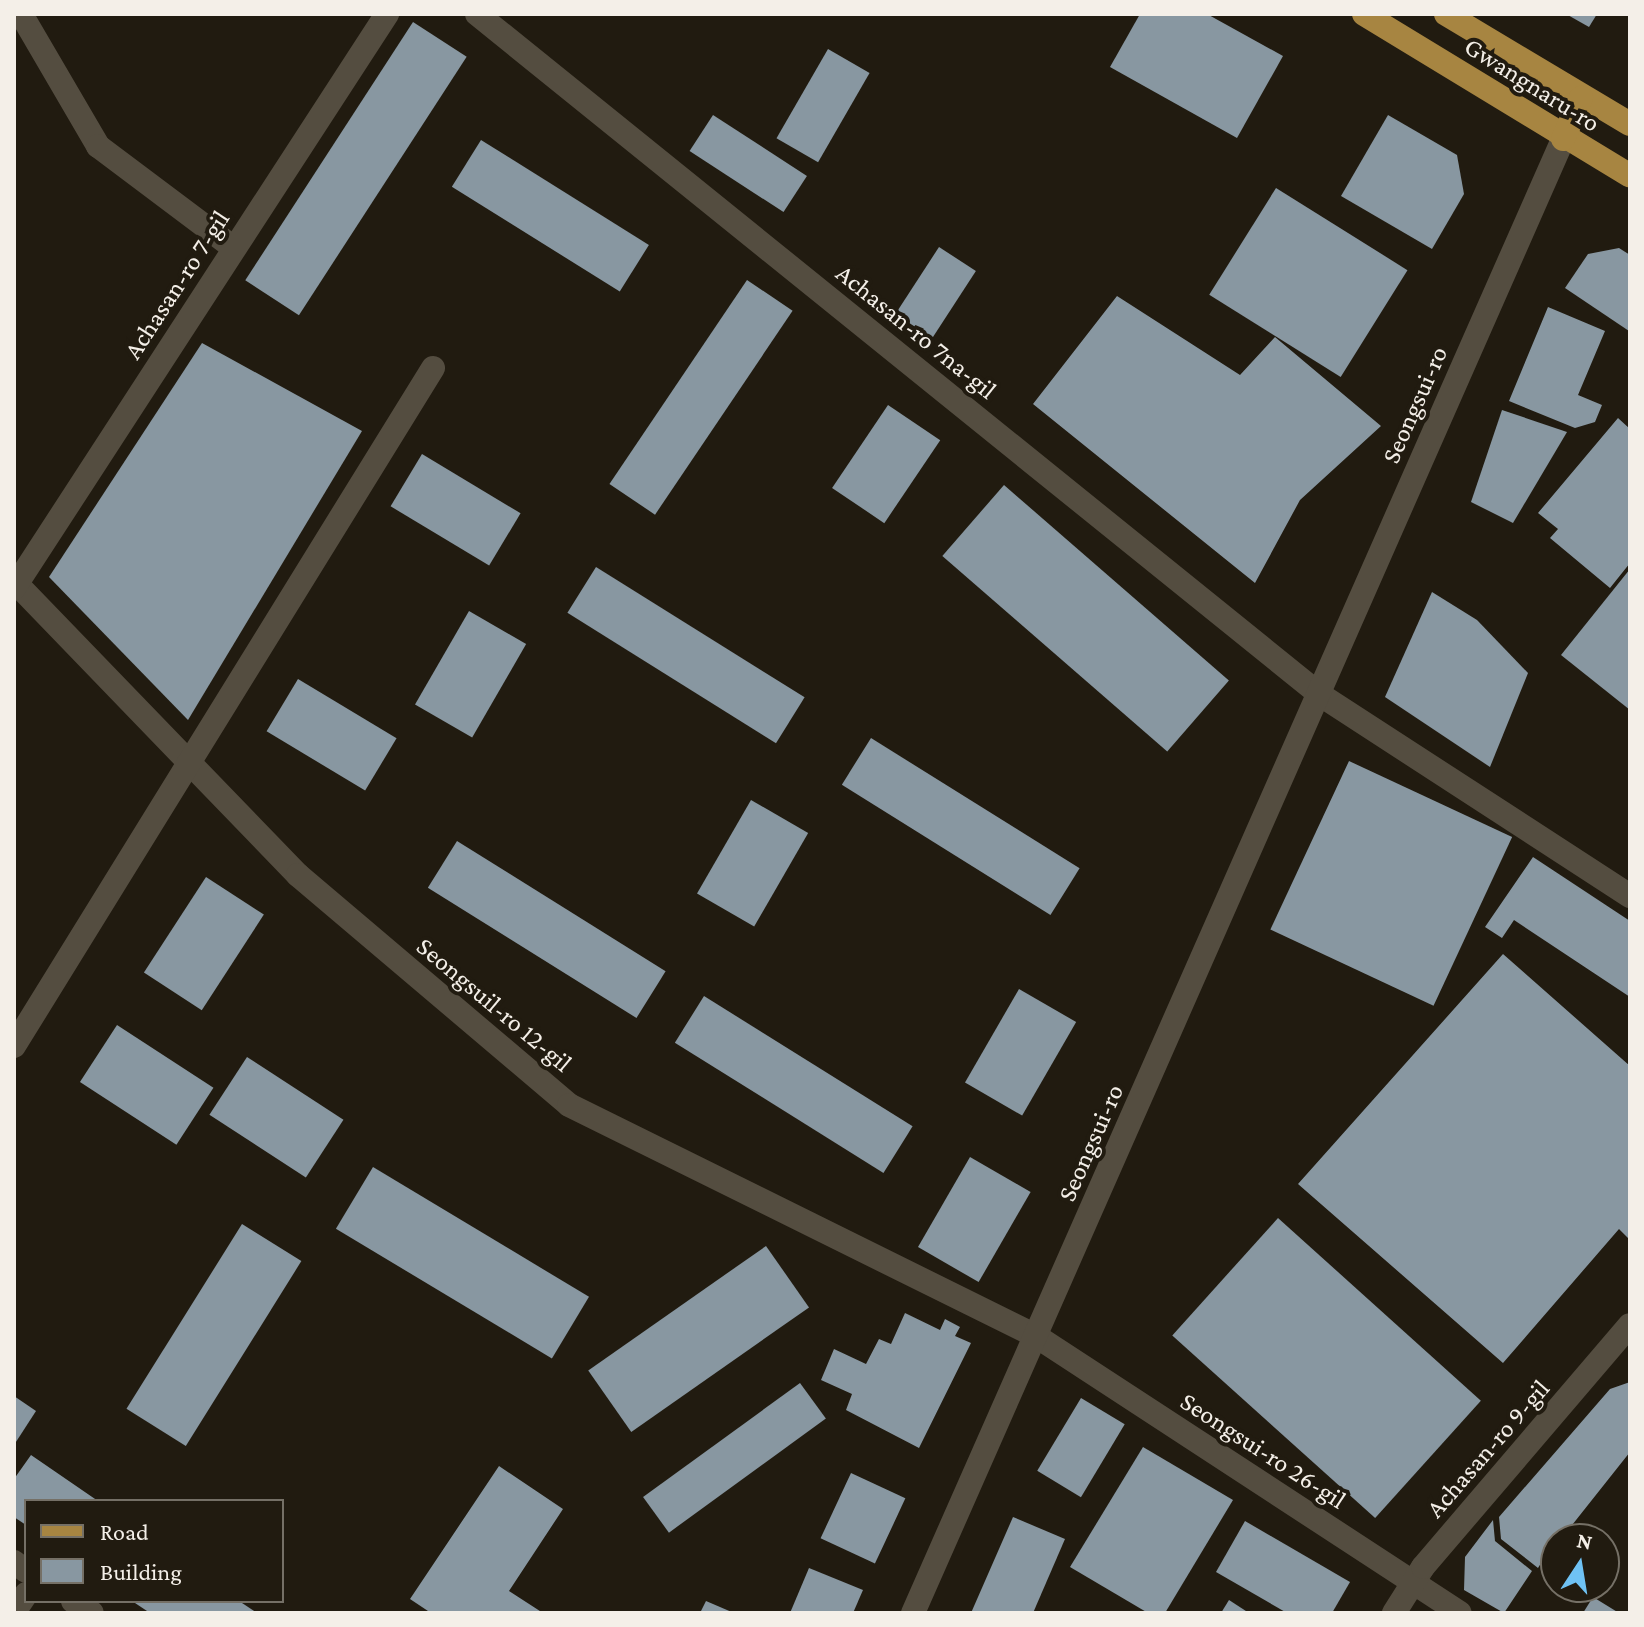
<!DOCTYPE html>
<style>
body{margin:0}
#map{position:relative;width:1644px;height:1627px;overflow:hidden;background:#211b10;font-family:"Crimson Pro",serif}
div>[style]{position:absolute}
.building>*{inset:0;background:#8897a1;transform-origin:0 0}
.minor>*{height:24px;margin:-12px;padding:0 12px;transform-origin:12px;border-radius:12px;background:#544d40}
.major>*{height:24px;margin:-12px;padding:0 12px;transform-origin:12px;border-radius:12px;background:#a78541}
span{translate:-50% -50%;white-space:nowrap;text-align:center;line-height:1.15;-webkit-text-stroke:8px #211b10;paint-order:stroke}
.street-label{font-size:26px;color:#f4efe8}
.frame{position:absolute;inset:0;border:16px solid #f4efe8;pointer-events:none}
.legend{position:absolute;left:24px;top:1499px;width:260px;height:104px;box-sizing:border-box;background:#211b10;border:2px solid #757066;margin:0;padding:10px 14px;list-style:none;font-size:24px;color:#f4efe8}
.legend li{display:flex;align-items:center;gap:16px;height:40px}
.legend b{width:40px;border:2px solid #757066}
.north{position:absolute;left:1540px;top:1523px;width:80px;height:80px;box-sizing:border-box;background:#211b10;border:2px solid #757066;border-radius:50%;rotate:12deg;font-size:22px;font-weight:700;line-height:32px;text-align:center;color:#f4efe8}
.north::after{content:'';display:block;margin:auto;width:28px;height:36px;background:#6fc2f4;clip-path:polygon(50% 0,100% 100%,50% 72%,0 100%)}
</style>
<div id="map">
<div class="building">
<div style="clip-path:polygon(1140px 14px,1207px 14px,1283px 56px,1237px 138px,1110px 67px)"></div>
<div style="clip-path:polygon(1566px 14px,1597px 14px,1589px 27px)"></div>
<div style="left:413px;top:22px;width:64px;height:308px;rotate:33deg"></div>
<div style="left:828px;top:49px;width:48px;height:103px;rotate:30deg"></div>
<div style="left:713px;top:115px;width:112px;height:43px;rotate:33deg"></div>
<div style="clip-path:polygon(1388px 115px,1457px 155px,1464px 194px,1432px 249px,1341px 196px)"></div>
<div style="left:481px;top:140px;width:198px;height:55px;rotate:32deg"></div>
<div style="left:1276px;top:188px;width:155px;height:126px;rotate:32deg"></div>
<div style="left:939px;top:247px;width:44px;height:80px;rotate:33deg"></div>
<div style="clip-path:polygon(1619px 248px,1630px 255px,1629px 331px,1565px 288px,1588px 254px)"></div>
<div style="left:747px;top:280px;width:55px;height:246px;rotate:34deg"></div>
<div style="clip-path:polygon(1117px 296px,1240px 375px,1275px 337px,1381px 426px,1300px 500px,1255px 583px,1033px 404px)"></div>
<div style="clip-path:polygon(1548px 307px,1605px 331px,1578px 395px,1602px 405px,1595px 422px,1575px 428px,1509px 401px)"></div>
<div style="clip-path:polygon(202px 343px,362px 431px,188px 720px,49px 577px)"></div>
<div style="left:888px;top:405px;width:63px;height:100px;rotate:34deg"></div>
<div style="clip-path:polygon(1502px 410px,1567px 432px,1513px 523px,1471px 502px)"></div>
<div style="clip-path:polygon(1618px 418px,1630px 429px,1630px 563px,1610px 588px,1550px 538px,1558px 529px,1538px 513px)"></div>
<div style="left:422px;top:454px;width:115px;height:61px;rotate:31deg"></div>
<div style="left:1004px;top:485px;width:298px;height:94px;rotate:41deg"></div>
<div style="left:596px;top:567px;width:246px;height:54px;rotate:32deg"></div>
<div style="clip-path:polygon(1630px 569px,1630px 710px,1561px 655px)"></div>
<div style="clip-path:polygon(1432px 592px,1477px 620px,1528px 673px,1490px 767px,1385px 697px)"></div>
<div style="left:469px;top:611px;width:66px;height:108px;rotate:30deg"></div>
<div style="left:298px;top:679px;width:115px;height:61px;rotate:31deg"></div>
<div style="left:871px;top:738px;width:246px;height:55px;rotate:32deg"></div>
<div style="left:1349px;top:761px;width:180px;height:186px;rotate:25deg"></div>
<div style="left:751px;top:800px;width:66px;height:108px;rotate:30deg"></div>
<div style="left:457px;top:841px;width:246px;height:55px;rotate:32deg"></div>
<div style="clip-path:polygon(1533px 857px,1630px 921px,1630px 997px,1514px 920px,1502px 938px,1485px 927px)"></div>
<div style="left:206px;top:877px;width:69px;height:114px;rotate:33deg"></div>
<div style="clip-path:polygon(1503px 954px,1630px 1066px,1630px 1240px,1619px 1229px,1503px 1363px,1298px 1184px)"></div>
<div style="left:1019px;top:989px;width:66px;height:108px;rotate:30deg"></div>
<div style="left:704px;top:996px;width:246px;height:55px;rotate:32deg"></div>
<div style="left:117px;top:1025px;width:115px;height:68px;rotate:33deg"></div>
<div style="left:247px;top:1057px;width:115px;height:69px;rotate:33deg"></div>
<div style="left:970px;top:1157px;width:70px;height:104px;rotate:30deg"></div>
<div style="left:373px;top:1167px;width:252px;height:72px;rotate:31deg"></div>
<div style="left:1278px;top:1218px;width:273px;height:158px;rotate:42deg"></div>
<div style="left:242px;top:1224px;width:70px;height:218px;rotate:32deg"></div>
<div style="left:766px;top:1246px;width:75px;height:217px;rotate:55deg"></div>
<div style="clip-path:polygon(905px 1313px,940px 1330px,945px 1319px,960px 1327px,955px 1336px,971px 1343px,919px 1448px,846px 1410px,852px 1394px,821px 1380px,834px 1349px,866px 1364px,879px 1339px,891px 1344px)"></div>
<div style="clip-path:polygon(1630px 1382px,1630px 1452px,1561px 1539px,1556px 1539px,1538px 1568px,1501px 1539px,1499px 1517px,1610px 1389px)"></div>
<div style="left:800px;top:1383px;width:44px;height:194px;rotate:54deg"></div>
<div style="clip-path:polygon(14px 1396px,36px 1411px,14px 1445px)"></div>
<div style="left:1081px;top:1398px;width:51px;height:85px;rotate:31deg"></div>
<div style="clip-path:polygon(1143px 1447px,1233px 1500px,1165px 1613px,1148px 1613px,1070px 1567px)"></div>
<div style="clip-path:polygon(31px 1455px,98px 1501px,26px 1501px,26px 1525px,14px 1517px,14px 1479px)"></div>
<div style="clip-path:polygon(499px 1466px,563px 1509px,509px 1591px,543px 1613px,431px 1613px,410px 1599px)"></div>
<div style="left:851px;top:1473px;width:60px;height:72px;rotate:25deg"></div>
<div style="clip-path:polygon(1013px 1517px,1065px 1539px,1033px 1613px,971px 1613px)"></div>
<div style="clip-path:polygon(1493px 1520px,1495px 1541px,1532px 1571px,1504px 1613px,1464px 1590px,1465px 1557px)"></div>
<div style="clip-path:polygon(1245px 1521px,1350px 1582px,1332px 1613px,1287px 1613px,1216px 1572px)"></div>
<div style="clip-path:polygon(809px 1568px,863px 1590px,853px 1613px,790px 1613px)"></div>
<div style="clip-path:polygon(1593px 1597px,1619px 1613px,1583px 1613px)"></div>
<div style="clip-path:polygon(1229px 1600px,1249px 1613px,1221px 1613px)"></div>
<div style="clip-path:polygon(132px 1601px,239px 1601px,257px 1613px,150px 1613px)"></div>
<div style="clip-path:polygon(706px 1601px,734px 1613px,700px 1613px)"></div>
</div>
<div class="minor">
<div style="left:21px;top:14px;width:153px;rotate:59.7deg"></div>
<div style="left:98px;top:146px;width:170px;rotate:36.9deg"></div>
<div style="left:477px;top:14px;width:1082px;rotate:38.92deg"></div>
<div style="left:1319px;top:694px;width:371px;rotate:33deg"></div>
<div style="left:14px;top:581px;width:409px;rotate:46deg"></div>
<div style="left:298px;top:875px;width:355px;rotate:40.3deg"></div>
<div style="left:569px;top:1105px;width:521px;rotate:26.32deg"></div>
<div style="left:1036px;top:1336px;width:506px;rotate:33.16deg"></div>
<div style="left:14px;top:588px;width:685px;rotate:-56.98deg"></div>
<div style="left:14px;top:1046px;width:797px;rotate:-58.28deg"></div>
<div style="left:14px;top:1562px;width:15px;rotate:37deg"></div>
<div style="left:73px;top:1601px;width:22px;rotate:32deg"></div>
<div style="left:14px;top:1612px;width:22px;rotate:-56deg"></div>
<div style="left:913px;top:1613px;width:1611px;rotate:-66.2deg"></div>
<div style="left:1394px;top:1613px;width:54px;rotate:-57.8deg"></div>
<div style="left:1423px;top:1567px;width:318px;rotate:-49.5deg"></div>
</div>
<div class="major">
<div style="left:1364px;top:14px;width:311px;rotate:31.3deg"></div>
<div style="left:1446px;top:14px;width:214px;rotate:30.9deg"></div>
<div style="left:1563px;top:139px;width:45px;rotate:-66.3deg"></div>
</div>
<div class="street-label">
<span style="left:1532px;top:85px;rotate:32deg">Gwangnaru-ro</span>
<span style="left:177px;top:285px;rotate:-57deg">Achasan-ro 7-gil</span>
<span style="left:916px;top:332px;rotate:39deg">Achasan-ro 7na-gil</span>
<span style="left:1415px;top:405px;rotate:-66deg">Seongsui-ro</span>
<span style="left:494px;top:1005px;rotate:40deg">Seongsuil-ro 12-gil</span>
<span style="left:1091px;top:1143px;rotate:-66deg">Seongsui-ro</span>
<span style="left:1488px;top:1449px;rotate:-49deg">Achasan-ro 9-gil</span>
<span style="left:1263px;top:1451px;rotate:33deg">Seongsui-ro 26-gil</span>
</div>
<div class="frame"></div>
<ul class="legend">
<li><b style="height:10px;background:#a78541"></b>Road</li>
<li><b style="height:22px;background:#8897a1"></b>Building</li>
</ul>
<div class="north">N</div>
</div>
